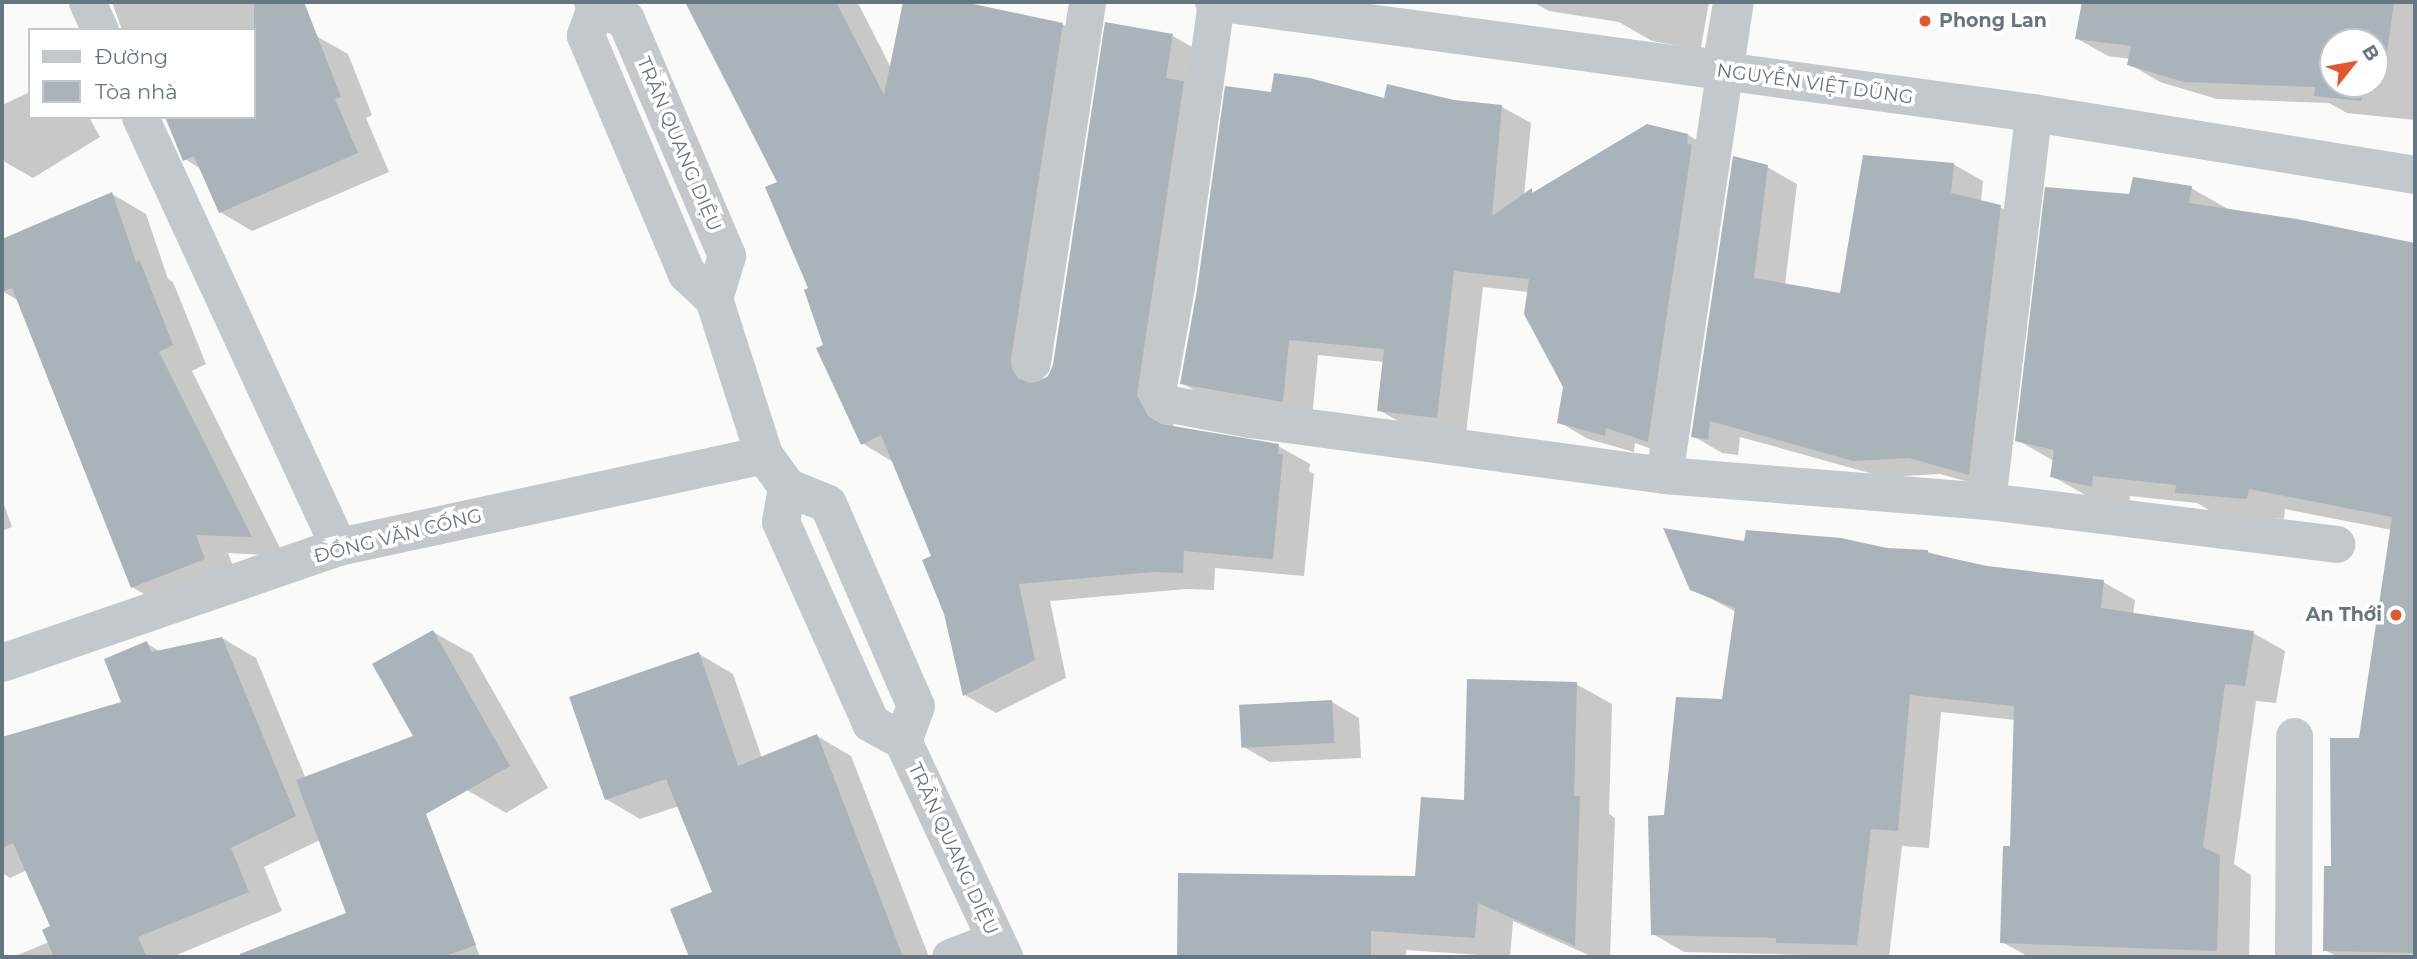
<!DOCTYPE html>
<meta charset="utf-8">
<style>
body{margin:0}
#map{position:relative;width:2417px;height:959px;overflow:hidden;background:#fafaf8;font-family:Montserrat,sans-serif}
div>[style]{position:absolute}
.shadow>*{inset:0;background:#0003}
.building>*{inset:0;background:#aab3b9;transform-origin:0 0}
.minor>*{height:37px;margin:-18.5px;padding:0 18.5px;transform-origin:18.5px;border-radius:18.5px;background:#c3c8cc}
.tertiary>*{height:38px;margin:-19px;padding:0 19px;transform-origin:19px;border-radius:19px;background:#c3c8cc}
.dots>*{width:19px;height:19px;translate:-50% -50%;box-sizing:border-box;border:4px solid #fff;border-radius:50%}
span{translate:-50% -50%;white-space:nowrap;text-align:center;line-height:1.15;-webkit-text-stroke:7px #fff;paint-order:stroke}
.poi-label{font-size:19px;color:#657683;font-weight:700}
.left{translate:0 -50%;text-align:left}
.right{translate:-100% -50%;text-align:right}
.street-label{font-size:19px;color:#657683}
.frame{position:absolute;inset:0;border:4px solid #657683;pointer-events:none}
.legend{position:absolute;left:28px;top:28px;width:228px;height:91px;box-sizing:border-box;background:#fff;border:2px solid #c1c8cd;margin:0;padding:9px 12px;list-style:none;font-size:21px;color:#657683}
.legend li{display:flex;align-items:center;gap:14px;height:35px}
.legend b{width:35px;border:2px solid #c1c8cd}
.north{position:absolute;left:2319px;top:28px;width:70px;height:70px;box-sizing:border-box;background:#fff;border:2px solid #c1c8cd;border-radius:50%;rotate:59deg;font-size:19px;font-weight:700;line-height:28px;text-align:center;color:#657683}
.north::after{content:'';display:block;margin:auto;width:24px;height:32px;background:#e4572e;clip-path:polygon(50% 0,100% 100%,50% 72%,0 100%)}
</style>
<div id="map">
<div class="shadow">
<div style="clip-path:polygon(112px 2px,254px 2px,274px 53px,316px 36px,348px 54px,372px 115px,366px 118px,389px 172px,252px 231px,220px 212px,201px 169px,185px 159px,254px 117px,254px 30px,122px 30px)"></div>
<div style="clip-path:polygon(687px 2px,787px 2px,789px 6px,798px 2px,853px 2px,859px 5px,891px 68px,905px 2px,956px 2px,1062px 24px,1093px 43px,1043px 382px,1049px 377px,1173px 36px,1204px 54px,1168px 414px,1175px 428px,1278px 446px,1310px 464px,1309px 471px,1314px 474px,1304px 576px,1215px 568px,1214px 590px,1186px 589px,1050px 601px,1066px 678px,996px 713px,965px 695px,933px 557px,893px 462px,862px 443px,825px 346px,779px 183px)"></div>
<div style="clip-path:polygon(1533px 2px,1709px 2px,1701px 47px,1705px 48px,1713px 2px,1747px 2px,1737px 57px,1652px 41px,1619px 22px,1549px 11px)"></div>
<div style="clip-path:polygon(evenodd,2084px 2px,2415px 2px,2415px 120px,2347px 113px,2329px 103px,2217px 99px,2160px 82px,2129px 64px,2130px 59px,2108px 56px,2076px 38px,2084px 2px,2333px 42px,2375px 42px,2375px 84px,2333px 84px,2333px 42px)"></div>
<div style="clip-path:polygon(30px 92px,30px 117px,89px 117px,100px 137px,33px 178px,5px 162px,2px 155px,2px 105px)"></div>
<div style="clip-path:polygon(1273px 94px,1502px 107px,1531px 123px,1524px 196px,1688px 135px,1717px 152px,1677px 458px,1635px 443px,1634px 452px,1588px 439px,1559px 422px,1565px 386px,1529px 292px,1483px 287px,1466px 434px,1408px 427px,1379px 410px,1384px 362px,1318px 355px,1312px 418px,1211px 400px,1182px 383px)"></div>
<div style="clip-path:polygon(1953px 164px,1983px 181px,1981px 202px,2000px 207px,2030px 224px,1998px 490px,1940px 474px,1884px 477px,1740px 437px,1738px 455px,1722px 453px,1693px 436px,1767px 167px,1797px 184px,1785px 285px,1841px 295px)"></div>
<div style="clip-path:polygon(2191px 188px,2228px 209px,2415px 244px,2415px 957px,2338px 957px,2325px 950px,2333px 868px,2361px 740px,2392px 530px,2285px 509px,2284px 519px,2214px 513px,2197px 503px,2130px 496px,2129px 506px,2089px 497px,2052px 476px,2054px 461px,2017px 440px,2131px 196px)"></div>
<div style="clip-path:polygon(112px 194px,146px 214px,168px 279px,173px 282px,206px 364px,192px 371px,284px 556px,228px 553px,238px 579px,166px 607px,132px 587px,19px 301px,2px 291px,2px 241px)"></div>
<div style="clip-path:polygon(2px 499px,12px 527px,2px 531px)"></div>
<div style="clip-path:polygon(1746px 543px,1928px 552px,1986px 568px,2103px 582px,2135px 600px,2133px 615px,2253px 633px,2285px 651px,2276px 703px,2256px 701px,2234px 864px,2251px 875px,2249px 957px,2029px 957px,2002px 942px,2011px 848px,2015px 720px,1941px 712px,1929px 848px,1902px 846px,1889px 957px,1684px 952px,1653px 934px,1666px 816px,1723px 701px,1736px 612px,1691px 588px)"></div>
<div style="clip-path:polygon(433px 632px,472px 654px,548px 788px,506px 813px,467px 790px)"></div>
<div style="clip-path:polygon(222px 638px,256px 658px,306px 779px,409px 773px,480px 957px,254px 957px,252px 952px,348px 914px,320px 840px,264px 867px,282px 911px,172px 957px,13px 957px,49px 942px,52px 927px,27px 870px,10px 878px,2px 873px,2px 738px,124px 703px,146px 643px,161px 652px)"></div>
<div style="clip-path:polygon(699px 654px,733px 674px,762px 758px,817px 736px,851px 756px,929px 957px,691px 957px,672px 910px,714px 893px,679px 806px,640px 819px,606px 799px)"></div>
<div style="clip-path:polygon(1576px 684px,1612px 704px,1609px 814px,1615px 818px,1610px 957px,1593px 957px,1513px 921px,1510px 957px,1406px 950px,1406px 957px,1179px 957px,1179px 874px,1417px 878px,1465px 802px)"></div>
<div style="clip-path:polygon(1332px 702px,1359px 718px,1361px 758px,1270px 762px,1242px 746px)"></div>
</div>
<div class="building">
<div style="clip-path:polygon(254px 2px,304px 2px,341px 97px,335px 99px,358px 153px,219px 213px,194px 156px,183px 161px,165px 117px,254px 117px)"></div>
<div style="clip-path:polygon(685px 2px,836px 2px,884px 95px,903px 2px,964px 2px,1063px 23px,1011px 359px,1012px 369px,1018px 378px,1030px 383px,1040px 381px,1048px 376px,1053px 365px,1105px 22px,1173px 34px,1166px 78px,1184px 81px,1137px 395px,1148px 416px,1161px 424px,1279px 444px,1278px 454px,1283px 454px,1273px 559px,1184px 551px,1183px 573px,1153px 572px,1019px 584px,1035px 660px,963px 696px,944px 614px,922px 560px,931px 556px,881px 435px,861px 445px,816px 348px,823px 345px,804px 290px,808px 288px,765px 187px,777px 182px)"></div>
<div style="clip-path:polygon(2082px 2px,2394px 2px,2384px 75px,2375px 74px,2375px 42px,2333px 42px,2333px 84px,2364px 84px,2361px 101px,2314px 96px,2315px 87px,2184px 82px,2127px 65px,2131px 46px,2075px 39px)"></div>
<div style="clip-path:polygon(1274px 73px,1310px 78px,1384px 98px,1387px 84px,1454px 100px,1502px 105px,1492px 216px,1532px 188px,1532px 193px,1647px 124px,1688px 134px,1687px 143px,1692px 145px,1648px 442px,1606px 428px,1605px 436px,1557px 423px,1563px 387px,1524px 314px,1529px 279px,1454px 271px,1437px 418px,1377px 411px,1384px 349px,1289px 340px,1283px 402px,1180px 384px,1197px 290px,1225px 86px,1271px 92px)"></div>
<div style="clip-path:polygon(1863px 155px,1954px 163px,1951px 193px,2001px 205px,1969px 475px,1909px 458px,1853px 461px,1710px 421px,1708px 440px,1691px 437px,1733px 156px,1768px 165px,1754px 278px,1840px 293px)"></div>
<div style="clip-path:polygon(2133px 177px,2192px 186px,2189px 203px,2297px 219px,2415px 243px,2415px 953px,2323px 951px,2324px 866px,2331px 866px,2330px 738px,2359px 738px,2392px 517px,2249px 489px,2247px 499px,2175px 493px,2176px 485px,2093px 476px,2092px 487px,2050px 477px,2054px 450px,2015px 441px,2045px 187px,2129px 194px)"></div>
<div style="clip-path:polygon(112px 192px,136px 262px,140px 261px,173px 345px,159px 352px,252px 537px,196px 535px,205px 559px,131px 588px,12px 288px,2px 292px,2px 239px)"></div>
<div style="clip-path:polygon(1663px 528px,1744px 541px,1746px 530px,1841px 538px,1887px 548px,1928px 550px,1928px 553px,1987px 566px,2104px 580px,2101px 608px,2254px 631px,2245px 686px,2225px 684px,2203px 847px,2220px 855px,2217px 951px,2000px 943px,2003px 846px,2010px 846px,2014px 706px,1910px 695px,1898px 831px,1871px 829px,1857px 945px,1776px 943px,1776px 938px,1651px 935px,1648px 816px,1664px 815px,1676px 697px,1722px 699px,1735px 608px,1690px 590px)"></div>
<div style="clip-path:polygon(433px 630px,510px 766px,426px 814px,476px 945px,442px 957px,241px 957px,240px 954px,346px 913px,296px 780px,413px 736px,372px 664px)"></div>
<div style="clip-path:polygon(222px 637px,296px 816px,231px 848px,249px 892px,138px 937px,147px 957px,54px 957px,42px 930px,50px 926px,13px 843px,2px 848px,2px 737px,121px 702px,104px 659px,147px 641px,151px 652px)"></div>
<div style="clip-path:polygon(699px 652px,738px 766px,817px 734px,903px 957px,689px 957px,670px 909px,712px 892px,666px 779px,605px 800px,569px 697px)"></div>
<div style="clip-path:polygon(1467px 679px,1577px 682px,1574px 796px,1580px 796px,1575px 946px,1478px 903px,1475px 938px,1371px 931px,1371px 957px,1177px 957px,1178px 873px,1415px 876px,1421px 797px,1464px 800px)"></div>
<div style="left:1332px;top:700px;width:43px;height:93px;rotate:87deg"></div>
</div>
<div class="minor">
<div style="left:87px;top:2px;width:31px;rotate:65deg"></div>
<div style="left:1216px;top:2px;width:288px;rotate:98deg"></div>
<div style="left:1176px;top:287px;width:101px;rotate:100.3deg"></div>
<div style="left:1158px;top:386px;width:8px;rotate:90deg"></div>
<div style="left:1158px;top:394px;width:11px;rotate:52deg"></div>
<div style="left:1165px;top:403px;width:86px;rotate:10.7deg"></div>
<div style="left:1250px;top:419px;width:418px;rotate:7.7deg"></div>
<div style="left:1664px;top:475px;width:324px;rotate:4.6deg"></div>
<div style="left:1987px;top:501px;width:352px;rotate:7deg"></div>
<div style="left:140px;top:117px;width:474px;rotate:65.2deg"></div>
<div style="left:1032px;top:362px;width:364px;rotate:-81.3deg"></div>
<div style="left:1664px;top:475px;width:478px;rotate:-81.5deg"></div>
<div style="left:1987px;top:501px;width:391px;rotate:-83.2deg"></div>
<div style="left:950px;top:957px;width:47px;rotate:-21.1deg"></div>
<div style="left:2293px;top:957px;width:221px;rotate:-89.7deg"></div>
</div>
<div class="tertiary">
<div style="left:593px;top:2px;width:6px;rotate:59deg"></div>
<div style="left:596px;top:7px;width:33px;rotate:23deg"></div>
<div style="left:626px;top:20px;width:257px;rotate:66.8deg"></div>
<div style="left:727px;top:256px;width:45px;rotate:106.8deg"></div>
<div style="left:714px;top:299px;width:37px;rotate:-137deg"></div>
<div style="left:687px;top:274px;width:259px;rotate:-113deg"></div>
<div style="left:586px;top:36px;width:31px;rotate:-71deg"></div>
<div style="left:1214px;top:2px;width:826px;rotate:7.72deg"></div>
<div style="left:2033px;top:113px;width:387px;rotate:9.2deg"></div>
<div style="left:714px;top:299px;width:164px;rotate:72.2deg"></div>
<div style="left:764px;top:455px;width:39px;rotate:54deg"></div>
<div style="left:787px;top:487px;width:44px;rotate:22.5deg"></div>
<div style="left:828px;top:504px;width:220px;rotate:66.5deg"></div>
<div style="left:916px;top:706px;width:37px;rotate:110deg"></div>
<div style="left:903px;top:741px;width:37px;rotate:-151deg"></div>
<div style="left:871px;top:723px;width:220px;rotate:-114.1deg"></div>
<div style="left:781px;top:522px;width:36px;rotate:-80deg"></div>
<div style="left:2px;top:663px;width:356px;rotate:-19deg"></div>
<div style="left:339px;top:547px;width:435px;rotate:-12.2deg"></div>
<div style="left:903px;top:741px;width:238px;rotate:64.9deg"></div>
</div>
<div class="dots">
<div style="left:1925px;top:21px;background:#e4572e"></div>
<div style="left:2396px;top:615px;background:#e4572e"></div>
</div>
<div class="poi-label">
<span class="left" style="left:1939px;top:21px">Phong Lan</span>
<span class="right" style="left:2382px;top:615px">An Thới</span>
</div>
<div class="street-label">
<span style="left:1815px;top:84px;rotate:8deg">NGUYỄN VIỆT DŨNG</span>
<span style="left:679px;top:144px;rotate:67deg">TRẦN QUANG DIỆU</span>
<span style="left:398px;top:536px;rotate:-14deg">ĐỒNG VĂN CỐNG</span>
<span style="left:953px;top:849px;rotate:65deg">TRẦN QUANG DIỆU</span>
</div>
<div class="frame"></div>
<ul class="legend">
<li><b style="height:9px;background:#c3c8cc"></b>Đường</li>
<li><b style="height:19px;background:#aab3b9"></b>Tòa nhà</li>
</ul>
<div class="north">B</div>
</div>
